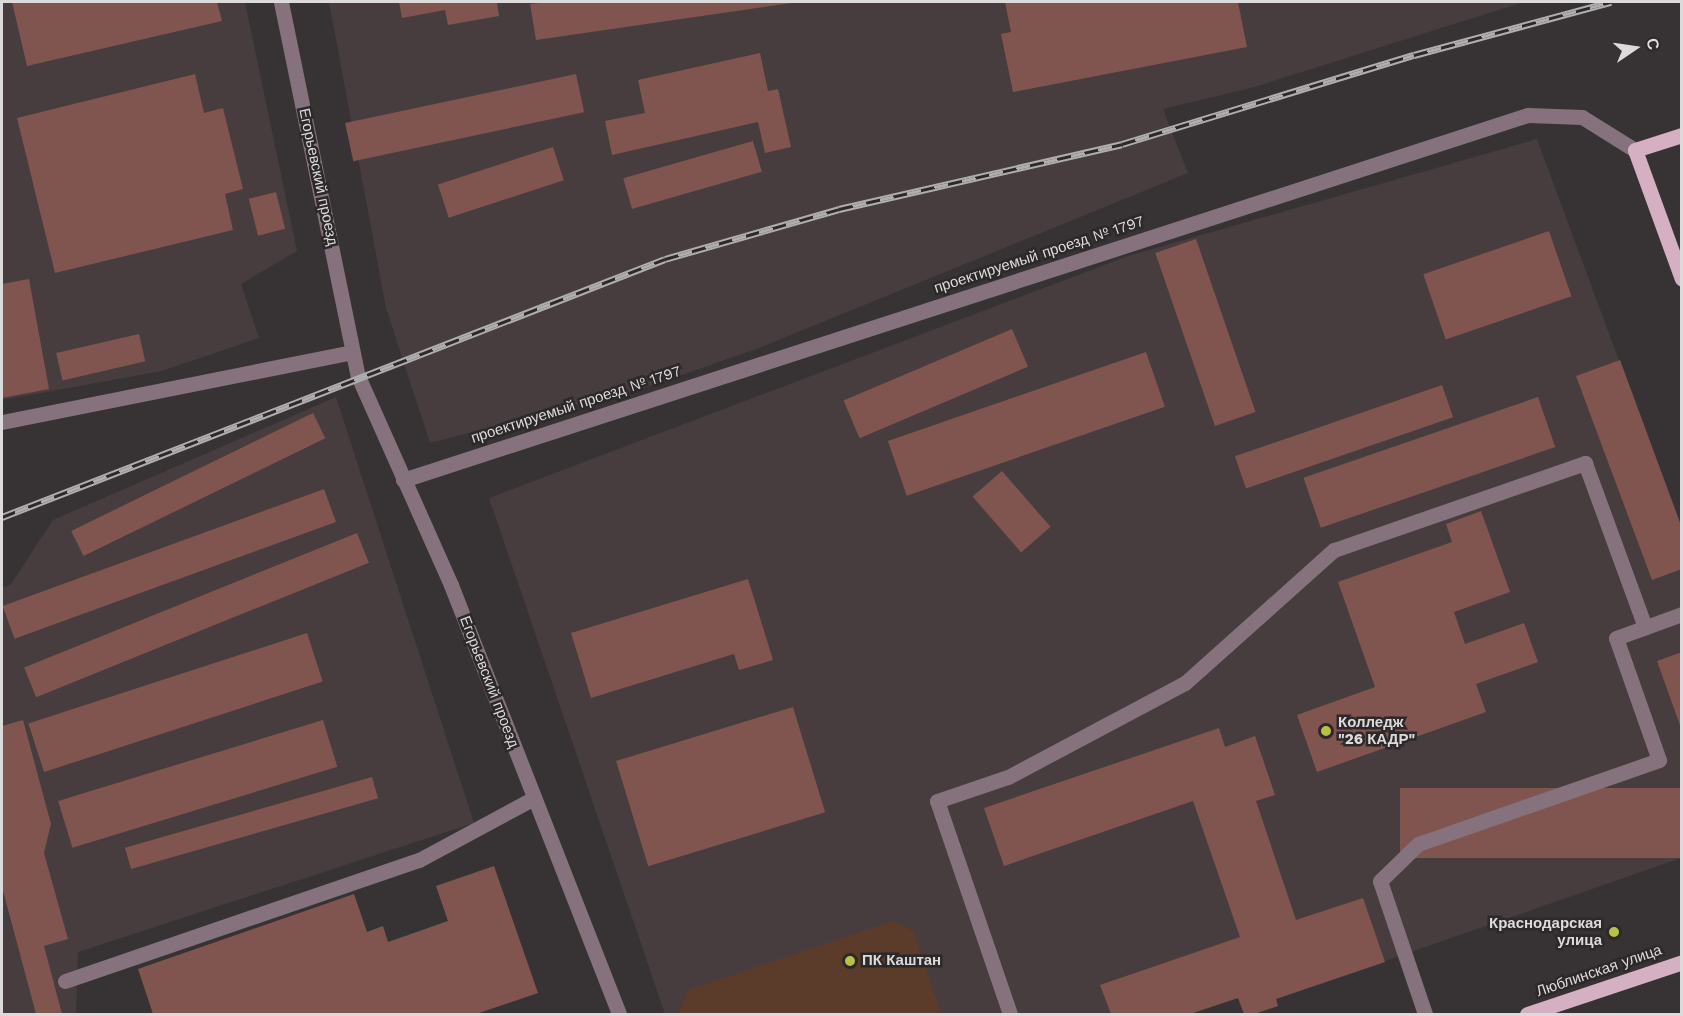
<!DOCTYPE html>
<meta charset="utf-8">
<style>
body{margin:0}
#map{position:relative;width:1683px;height:1016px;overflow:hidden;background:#373334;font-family:"Work Sans",sans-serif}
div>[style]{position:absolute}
.built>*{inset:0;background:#473c3e}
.green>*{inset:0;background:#5b3c2b}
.building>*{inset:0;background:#81554f;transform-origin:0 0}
.minor>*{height:15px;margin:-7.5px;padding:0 7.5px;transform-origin:7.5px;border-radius:7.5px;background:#85727c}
.major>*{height:15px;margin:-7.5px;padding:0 7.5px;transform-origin:7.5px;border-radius:7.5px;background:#d5afc2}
.rail>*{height:7px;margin-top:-3.5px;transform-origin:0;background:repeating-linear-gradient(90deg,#2d292a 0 14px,#b0adae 0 28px);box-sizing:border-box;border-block:2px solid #b0adae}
.dots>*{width:16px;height:16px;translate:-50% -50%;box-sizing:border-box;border:3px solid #2d292a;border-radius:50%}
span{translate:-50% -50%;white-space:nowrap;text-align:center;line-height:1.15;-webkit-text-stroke:5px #2d292a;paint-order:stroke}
.street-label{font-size:15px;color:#dddadb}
.poi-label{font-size:15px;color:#dddadb;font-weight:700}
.left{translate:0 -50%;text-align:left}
.right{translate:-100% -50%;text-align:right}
.frame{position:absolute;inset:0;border:3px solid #dddadb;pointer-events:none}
.north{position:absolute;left:1605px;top:18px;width:60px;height:60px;-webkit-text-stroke:4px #2d292a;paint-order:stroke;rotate:77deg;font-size:16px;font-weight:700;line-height:24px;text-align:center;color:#dddadb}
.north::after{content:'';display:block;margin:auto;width:21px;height:27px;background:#dddadb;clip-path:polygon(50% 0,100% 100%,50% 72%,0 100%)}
</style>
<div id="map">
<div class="built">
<div style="clip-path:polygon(2px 2px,245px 2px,297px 251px,241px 284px,259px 338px,162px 371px,2px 400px)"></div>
<div style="clip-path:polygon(329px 2px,1524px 2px,1251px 88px,1163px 109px,1188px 173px,759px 348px,653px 385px,430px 443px,386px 308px)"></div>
<div style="clip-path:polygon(1537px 139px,1681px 528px,1681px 858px,1276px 999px,1278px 1006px,1254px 1014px,1244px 1014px,1238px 998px,1190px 1014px,665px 1014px,489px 498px,1128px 256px)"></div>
<div style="clip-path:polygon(336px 397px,474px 823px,78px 952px,76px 1014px,2px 1014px,2px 588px,11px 584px,53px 520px)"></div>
</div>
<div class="green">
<div style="clip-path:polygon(892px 921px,914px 931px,941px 1014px,678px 1014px,688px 990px)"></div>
</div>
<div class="building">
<div style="clip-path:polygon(12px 2px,217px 2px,222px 21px,27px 66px)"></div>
<div style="clip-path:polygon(399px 2px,497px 2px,499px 16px,448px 25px,445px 10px,402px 18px)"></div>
<div style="clip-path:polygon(550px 2px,792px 2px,792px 3px,536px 40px,530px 4px)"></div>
<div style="clip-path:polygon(1005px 2px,1238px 2px,1247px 47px,1013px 92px,1001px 34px,1011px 32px)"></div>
<div style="clip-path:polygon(760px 53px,768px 91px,778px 89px,791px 147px,765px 153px,758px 122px,612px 155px,605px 121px,645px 113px,638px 80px)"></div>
<div style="clip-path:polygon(195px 74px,204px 113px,223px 108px,243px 189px,225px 194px,233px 230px,55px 273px,17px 118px)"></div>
<div style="left:576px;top:74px;width:39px;height:236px;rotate:78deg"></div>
<div style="left:753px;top:141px;width:32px;height:135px;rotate:74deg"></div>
<div style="left:553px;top:147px;width:35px;height:121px;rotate:72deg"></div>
<div style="left:276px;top:192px;width:38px;height:28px;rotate:76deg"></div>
<div style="left:1549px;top:231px;width:69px;height:133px;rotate:71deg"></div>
<div style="left:1196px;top:239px;width:183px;height:43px;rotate:71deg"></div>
<div style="clip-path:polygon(29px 279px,49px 389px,2px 398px,2px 284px)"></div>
<div style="left:1012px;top:329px;width:41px;height:183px;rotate:67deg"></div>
<div style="left:139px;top:334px;width:28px;height:85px;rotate:77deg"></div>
<div style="left:1146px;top:352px;width:58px;height:273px;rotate:71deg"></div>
<div style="clip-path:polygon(1620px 360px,1682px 528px,1682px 569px,1652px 580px,1576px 376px)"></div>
<div style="left:1442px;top:385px;width:34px;height:219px;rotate:71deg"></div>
<div style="left:1538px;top:397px;width:53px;height:248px;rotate:71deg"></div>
<div style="left:313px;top:413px;width:28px;height:269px;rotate:64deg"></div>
<div style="left:1002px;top:471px;width:74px;height:39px;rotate:49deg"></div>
<div style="left:324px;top:489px;width:35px;height:342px;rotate:70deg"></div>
<div style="clip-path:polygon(1481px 511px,1510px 592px,1454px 612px,1465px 644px,1524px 623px,1538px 662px,1476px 684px,1486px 712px,1317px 772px,1297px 715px,1375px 687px,1338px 582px,1452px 542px,1446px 524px)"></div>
<div style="left:357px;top:533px;width:32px;height:359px;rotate:68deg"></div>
<div style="clip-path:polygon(748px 579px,773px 660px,739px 670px,734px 654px,591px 698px,571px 633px)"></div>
<div style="left:307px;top:633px;width:51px;height:293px;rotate:72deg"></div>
<div style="clip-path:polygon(1682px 652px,1682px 728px,1681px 728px,1657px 661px)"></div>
<div style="left:793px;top:707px;width:110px;height:185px;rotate:73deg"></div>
<div style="clip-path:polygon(23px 720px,51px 824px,44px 853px,68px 939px,44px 946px,62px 1014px,36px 1014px,2px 887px,2px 726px)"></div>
<div style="left:323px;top:720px;width:49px;height:277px;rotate:73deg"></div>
<div style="clip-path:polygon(1219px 728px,1225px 747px,1255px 736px,1275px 795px,1256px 801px,1296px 920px,1363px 898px,1385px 962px,1276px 999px,1278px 1006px,1254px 1014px,1244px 1014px,1238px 998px,1190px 1014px,1111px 1014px,1100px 985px,1240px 937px,1193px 801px,1004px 866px,984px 808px)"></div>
<div style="left:372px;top:777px;width:22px;height:257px;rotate:74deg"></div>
<div style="left:1682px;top:788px;width:70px;height:282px;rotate:90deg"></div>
<div style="clip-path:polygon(494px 866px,538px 993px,476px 1014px,153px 1014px,138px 969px,354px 894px,367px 932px,383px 926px,388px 942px,448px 921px,436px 886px)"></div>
</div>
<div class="minor">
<div style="left:281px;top:2px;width:382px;rotate:78.4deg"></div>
<div style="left:358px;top:376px;width:229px;rotate:66deg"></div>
<div style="left:451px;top:585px;width:461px;rotate:68.6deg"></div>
<div style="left:2px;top:422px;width:357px;rotate:-11.3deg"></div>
<div style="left:403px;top:480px;width:1183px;rotate:-17.98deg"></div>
<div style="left:1528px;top:115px;width:54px;rotate:2.1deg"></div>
<div style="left:1582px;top:117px;width:62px;rotate:31.9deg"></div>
<div style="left:65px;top:981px;width:374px;rotate:-18.9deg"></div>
<div style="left:419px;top:860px;width:131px;rotate:-28.3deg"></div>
<div style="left:1010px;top:1014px;width:225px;rotate:-108.9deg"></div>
<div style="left:937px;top:801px;width:75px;rotate:-18.7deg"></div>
<div style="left:1008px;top:777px;width:200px;rotate:-28deg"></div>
<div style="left:1185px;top:683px;width:200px;rotate:-41.8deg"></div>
<div style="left:1334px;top:550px;width:266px;rotate:-19.1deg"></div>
<div style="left:1585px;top:463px;width:175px;rotate:69.9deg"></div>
<div style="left:1425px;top:1014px;width:140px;rotate:-108.7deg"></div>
<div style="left:1380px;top:881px;width:53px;rotate:-44.2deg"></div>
<div style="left:1418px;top:844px;width:255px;rotate:-19.2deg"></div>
<div style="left:1659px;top:760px;width:129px;rotate:-109.4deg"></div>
<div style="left:1616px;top:638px;width:70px;rotate:-20deg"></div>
</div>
<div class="major">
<div style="left:1682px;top:135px;width:49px;rotate:162.3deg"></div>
<div style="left:1635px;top:150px;width:137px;rotate:70deg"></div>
<div style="left:1527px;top:1014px;width:163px;rotate:-18.5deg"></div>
</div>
<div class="rail">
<div style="left:2px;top:517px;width:711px;rotate:-21.26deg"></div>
<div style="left:665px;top:259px;width:181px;rotate:-16deg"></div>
<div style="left:839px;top:209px;width:290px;rotate:-12.9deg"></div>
<div style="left:1122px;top:144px;width:305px;rotate:-17deg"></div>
<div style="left:1414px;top:55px;width:204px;rotate:-15.1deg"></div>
</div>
<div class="dots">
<div style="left:1326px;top:731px;background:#b8c147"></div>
<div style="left:1614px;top:932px;background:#b8c147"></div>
<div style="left:850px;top:961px;background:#b8c147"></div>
</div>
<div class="street-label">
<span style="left:318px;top:177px;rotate:78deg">Егорьевский проезд</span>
<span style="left:1039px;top:255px;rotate:-18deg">проектируемый проезд № 1797</span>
<span style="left:576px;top:405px;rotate:-18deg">проектируемый проезд № 1797</span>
<span style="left:489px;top:682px;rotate:69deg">Егорьевский проезд</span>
<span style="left:1599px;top:971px;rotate:-19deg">Люблинская улица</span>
</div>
<div class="poi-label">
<span class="left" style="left:1338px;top:731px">Колледж<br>"26 КАДР"</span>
<span class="right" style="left:1602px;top:932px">Краснодарская<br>улица</span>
<span class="left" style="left:862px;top:961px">ПК Каштан</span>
</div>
<div class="frame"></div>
<div class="north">С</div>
</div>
